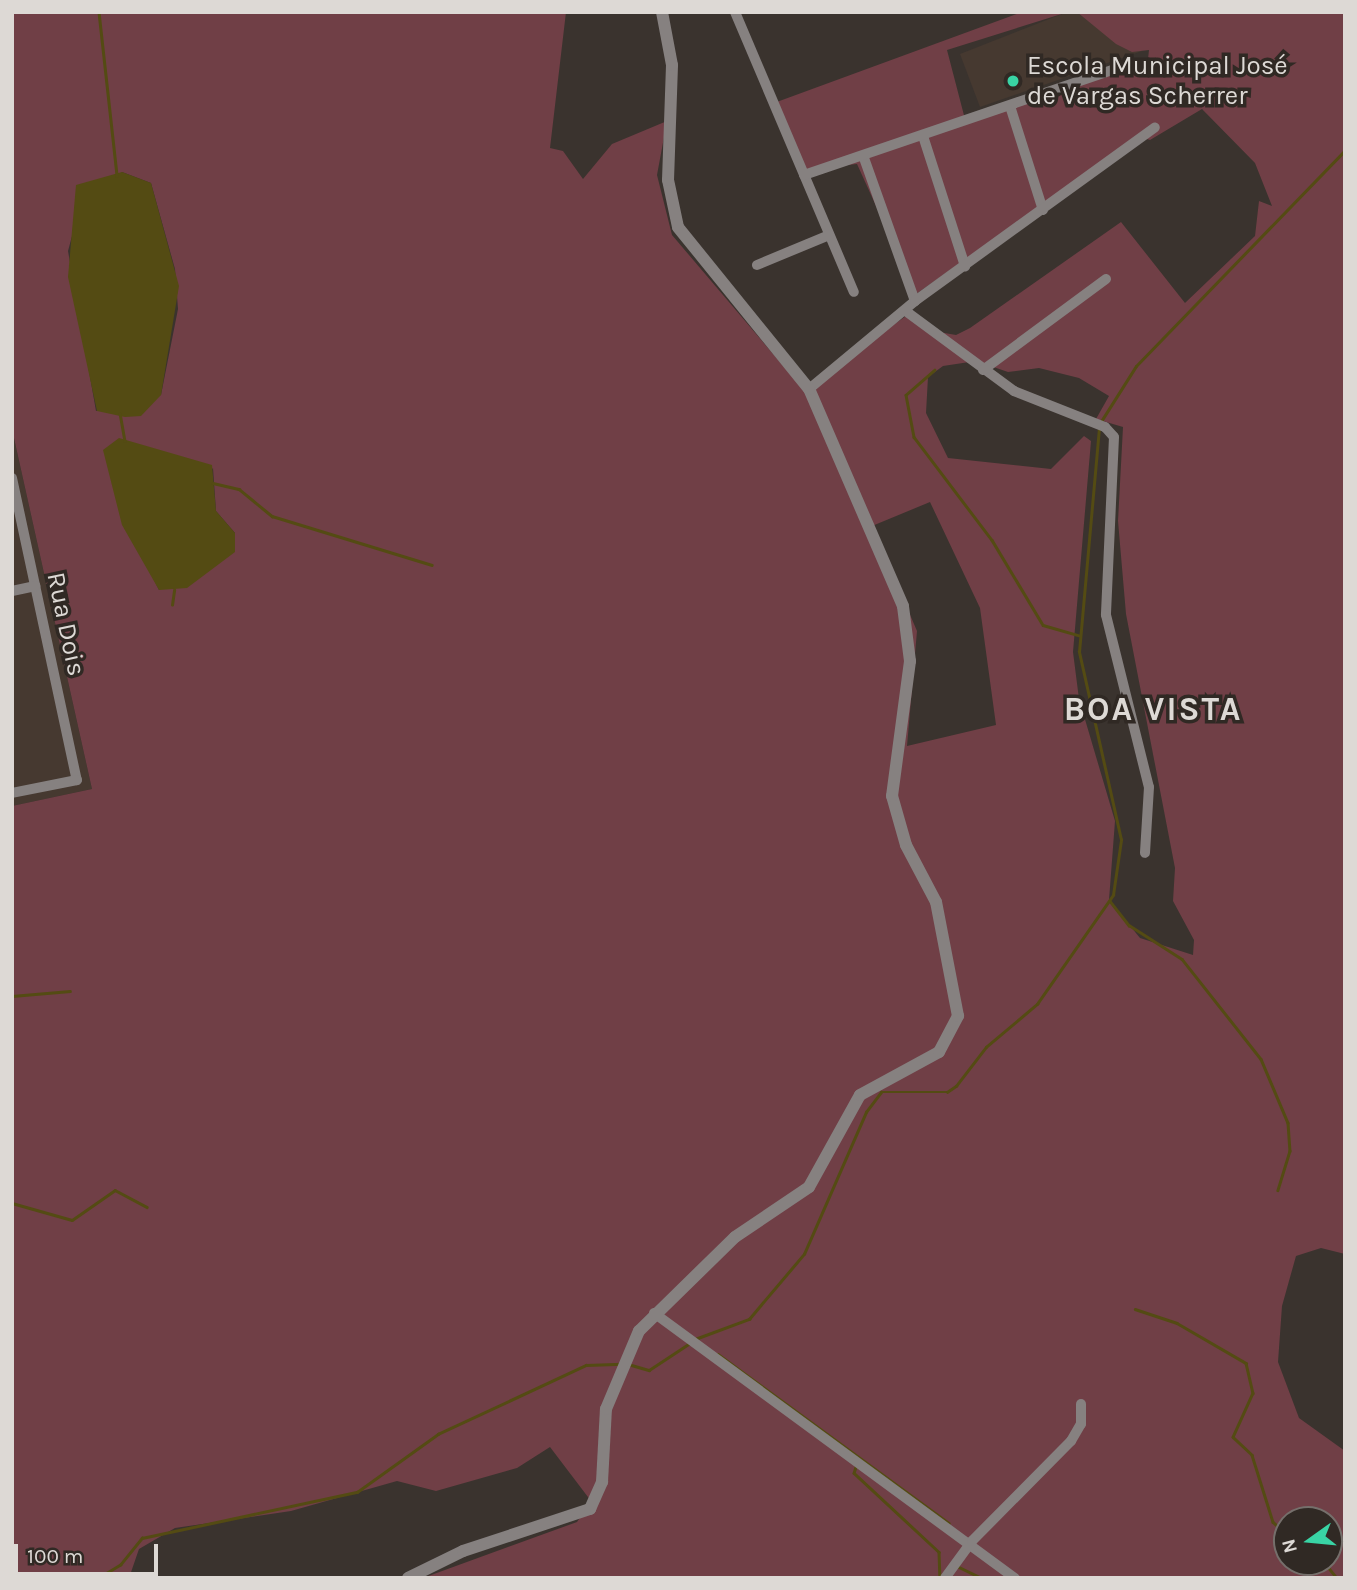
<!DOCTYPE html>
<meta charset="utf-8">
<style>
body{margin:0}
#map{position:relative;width:1357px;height:1590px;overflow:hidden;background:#3a332e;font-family:Karla,sans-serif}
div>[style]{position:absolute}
.built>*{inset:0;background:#463930}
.green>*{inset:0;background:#703f46}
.water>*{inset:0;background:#544b13}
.stream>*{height:2.5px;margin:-1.25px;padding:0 1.25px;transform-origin:1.25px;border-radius:1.25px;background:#544b13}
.minor>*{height:10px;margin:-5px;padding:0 5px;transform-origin:5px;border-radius:5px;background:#868180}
.tertiary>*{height:12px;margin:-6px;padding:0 6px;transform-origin:6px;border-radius:6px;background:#868180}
.dots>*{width:19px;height:19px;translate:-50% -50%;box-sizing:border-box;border:4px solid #302924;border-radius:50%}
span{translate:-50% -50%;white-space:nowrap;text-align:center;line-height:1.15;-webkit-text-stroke:7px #302924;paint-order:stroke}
.poi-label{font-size:26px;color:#ddd9d5}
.left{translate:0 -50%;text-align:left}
.street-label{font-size:26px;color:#ddd9d5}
.district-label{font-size:33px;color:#ddd9d5;font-weight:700;letter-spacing:2px}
.frame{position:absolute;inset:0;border:14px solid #ddd9d5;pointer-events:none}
.north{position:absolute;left:1273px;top:1506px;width:70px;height:70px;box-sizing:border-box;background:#302924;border:2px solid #756f6b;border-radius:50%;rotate:255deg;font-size:19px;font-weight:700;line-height:28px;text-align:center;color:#ddd9d5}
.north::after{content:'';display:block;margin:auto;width:24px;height:32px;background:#39d4a5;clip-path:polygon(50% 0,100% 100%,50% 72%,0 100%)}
.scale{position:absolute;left:14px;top:1544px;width:144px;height:32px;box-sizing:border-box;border:4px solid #ddd9d5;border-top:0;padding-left:9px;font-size:21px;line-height:24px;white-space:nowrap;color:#ddd9d5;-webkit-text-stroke:5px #302924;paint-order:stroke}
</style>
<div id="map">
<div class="built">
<div style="clip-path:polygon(1067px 12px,1110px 12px,1142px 51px,980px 107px,960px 54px)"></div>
<div style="clip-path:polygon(12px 429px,92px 789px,12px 806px)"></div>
</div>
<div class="green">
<div style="clip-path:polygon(evenodd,12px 12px,566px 12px,550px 148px,563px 151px,583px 179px,612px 144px,667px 121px,657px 175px,672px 235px,802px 388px,909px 314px,933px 331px,956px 335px,970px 328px,1121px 222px,1185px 303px,1255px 236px,1259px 201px,1272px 206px,1255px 163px,1202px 109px,1150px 140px,1140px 137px,916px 294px,857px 164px,800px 170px,774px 103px,1022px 12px,1068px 12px,947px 50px,966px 123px,1148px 59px,1149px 50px,1132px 52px,1116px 44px,1077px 12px,1345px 12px,1345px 1254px,1321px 1248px,1296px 1256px,1282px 1306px,1278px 1362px,1299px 1418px,1345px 1451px,1345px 1578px,423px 1578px,577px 1522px,591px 1501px,550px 1447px,517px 1468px,436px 1491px,397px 1481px,291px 1511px,175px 1528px,139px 1549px,129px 1578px,12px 1578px,12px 806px,92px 789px,12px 429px,12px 12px,122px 172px,151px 183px,175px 269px,178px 309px,161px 395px,96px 411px,68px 251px,78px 214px,122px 172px,12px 12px,976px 361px,1008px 372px,1039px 368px,1079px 378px,1109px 396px,1096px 419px,1123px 427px,1118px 521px,1126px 614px,1175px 868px,1173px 901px,1194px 940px,1193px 955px,1140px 938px,1109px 900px,1115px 821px,1079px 699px,1073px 652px,1091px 441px,1084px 436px,1051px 469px,948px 458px,926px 413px,928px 377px,943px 366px,976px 361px,12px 12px,213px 468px,216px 511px,235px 533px,159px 590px,145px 561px,213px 468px,12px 12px,930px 502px,980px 608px,996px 725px,907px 746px,917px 631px,872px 526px,930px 502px,12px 12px,1287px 1520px,1329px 1520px,1329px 1562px,1287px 1562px,1287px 1520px)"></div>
</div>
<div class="water">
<div style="clip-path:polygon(122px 172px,151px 183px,179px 286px,161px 395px,141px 416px,125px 417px,97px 411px,68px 277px,76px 185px)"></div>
<div style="clip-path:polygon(119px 438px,212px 465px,216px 511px,235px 533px,235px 552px,187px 588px,159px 590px,122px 525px,103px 450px)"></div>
</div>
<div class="stream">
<div style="left:99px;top:12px;width:165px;rotate:83.7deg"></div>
<div style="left:935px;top:370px;width:38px;rotate:139deg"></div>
<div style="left:906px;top:395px;width:43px;rotate:79.2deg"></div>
<div style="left:914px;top:437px;width:129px;rotate:52.9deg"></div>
<div style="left:992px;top:540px;width:99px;rotate:59deg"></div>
<div style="left:1043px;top:625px;width:37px;rotate:16deg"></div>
<div style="left:120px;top:413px;width:28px;rotate:80deg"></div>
<div style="left:1100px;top:423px;width:67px;rotate:-57.7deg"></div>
<div style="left:1136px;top:366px;width:301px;rotate:-45.9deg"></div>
<div style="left:213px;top:483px;width:27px;rotate:13deg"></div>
<div style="left:239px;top:489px;width:43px;rotate:39.3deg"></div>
<div style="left:272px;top:516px;width:167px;rotate:17deg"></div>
<div style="left:172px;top:605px;width:15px;rotate:-82deg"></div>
<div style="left:1110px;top:901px;width:31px;rotate:52deg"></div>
<div style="left:1129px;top:925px;width:63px;rotate:32.7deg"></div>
<div style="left:1182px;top:959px;width:127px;rotate:51.7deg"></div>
<div style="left:1261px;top:1059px;width:69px;rotate:67.1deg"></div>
<div style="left:1288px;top:1123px;width:28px;rotate:86deg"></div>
<div style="left:1290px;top:1151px;width:41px;rotate:107.1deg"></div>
<div style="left:12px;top:996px;width:58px;rotate:-4.9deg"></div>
<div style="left:12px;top:1203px;width:62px;rotate:15.8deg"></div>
<div style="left:72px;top:1220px;width:52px;rotate:-34.9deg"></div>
<div style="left:115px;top:1190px;width:36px;rotate:28deg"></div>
<div style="left:1135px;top:1309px;width:44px;rotate:18.4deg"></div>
<div style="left:1177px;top:1323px;width:80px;rotate:30.1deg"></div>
<div style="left:1246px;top:1363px;width:31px;rotate:77deg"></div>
<div style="left:1253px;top:1393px;width:48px;rotate:114.4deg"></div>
<div style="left:1233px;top:1437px;width:26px;rotate:43deg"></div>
<div style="left:1252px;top:1455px;width:70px;rotate:72.6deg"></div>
<div style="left:1273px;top:1522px;width:18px;rotate:41deg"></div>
<div style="left:695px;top:1339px;width:58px;rotate:-20.3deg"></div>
<div style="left:749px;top:1319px;width:85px;rotate:-49.8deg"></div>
<div style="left:804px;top:1254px;width:155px;rotate:-66.4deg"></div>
<div style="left:866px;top:1112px;width:25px;rotate:-53deg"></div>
<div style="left:881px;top:1092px;width:66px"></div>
<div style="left:947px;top:1092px;width:11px;rotate:-34deg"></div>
<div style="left:956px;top:1086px;width:49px;rotate:-52.4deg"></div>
<div style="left:986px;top:1047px;width:67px;rotate:-40.1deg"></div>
<div style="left:1037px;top:1004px;width:133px;rotate:-55.1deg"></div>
<div style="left:1113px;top:895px;width:56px;rotate:-81.7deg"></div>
<div style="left:1121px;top:840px;width:193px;rotate:-102.6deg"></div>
<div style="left:1079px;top:652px;width:224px;rotate:-84.9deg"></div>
<div style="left:718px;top:1354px;width:286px;rotate:36.2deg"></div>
<div style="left:628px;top:1364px;width:22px;rotate:16deg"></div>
<div style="left:649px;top:1370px;width:49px;rotate:-33.4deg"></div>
<div style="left:856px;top:1467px;width:6px;rotate:108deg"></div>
<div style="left:854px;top:1473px;width:116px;rotate:42.9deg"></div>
<div style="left:939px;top:1552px;width:26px;rotate:88deg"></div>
<div style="left:1324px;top:1562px;width:21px;rotate:51deg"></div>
<div style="left:959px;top:1567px;width:25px;rotate:26deg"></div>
<div style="left:98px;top:1578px;width:26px;rotate:-31deg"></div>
<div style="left:120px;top:1565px;width:35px;rotate:-51deg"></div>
<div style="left:142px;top:1538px;width:220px;rotate:-12.1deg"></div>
<div style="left:357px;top:1492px;width:100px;rotate:-35.6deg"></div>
<div style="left:438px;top:1434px;width:163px;rotate:-25deg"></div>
<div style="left:586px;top:1365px;width:36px;rotate:-2deg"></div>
</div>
<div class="minor">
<div style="left:735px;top:12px;width:304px;rotate:67deg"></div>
<div style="left:1010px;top:106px;width:109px;rotate:72.4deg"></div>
<div style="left:923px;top:136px;width:137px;rotate:72.1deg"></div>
<div style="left:864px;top:158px;width:152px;rotate:70.4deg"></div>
<div style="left:804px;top:175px;width:341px;rotate:-18.8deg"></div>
<div style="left:757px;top:265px;width:78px;rotate:-22.6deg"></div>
<div style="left:907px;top:312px;width:133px;rotate:36.4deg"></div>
<div style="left:1014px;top:391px;width:98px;rotate:21.6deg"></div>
<div style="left:1105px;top:427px;width:13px;rotate:48deg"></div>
<div style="left:1114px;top:437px;width:178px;rotate:92.6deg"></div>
<div style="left:1106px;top:615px;width:177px;rotate:76deg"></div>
<div style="left:1149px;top:787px;width:66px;rotate:93.5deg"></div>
<div style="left:983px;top:370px;width:153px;rotate:-36.5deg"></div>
<div style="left:809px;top:389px;width:138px;rotate:-39.7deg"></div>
<div style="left:915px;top:301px;width:296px;rotate:-35.9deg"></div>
<div style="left:12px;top:478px;width:309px;rotate:77.9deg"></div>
<div style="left:77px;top:780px;width:66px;rotate:168.7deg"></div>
<div style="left:12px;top:591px;width:24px;rotate:-12deg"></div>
<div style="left:654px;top:1313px;width:448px;rotate:36.3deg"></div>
<div style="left:945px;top:1578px;width:46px;rotate:-53.9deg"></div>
<div style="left:972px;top:1541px;width:141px;rotate:-45.3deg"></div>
<div style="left:1071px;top:1441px;width:20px;rotate:-60deg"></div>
<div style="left:1081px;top:1424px;width:20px;rotate:-90deg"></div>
</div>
<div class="tertiary">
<div style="left:408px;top:1578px;width:61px;rotate:-26.1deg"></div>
<div style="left:463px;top:1551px;width:134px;rotate:-18.3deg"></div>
<div style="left:590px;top:1509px;width:30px;rotate:-66deg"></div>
<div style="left:602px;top:1482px;width:73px;rotate:-86.9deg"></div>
<div style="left:606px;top:1409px;width:85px;rotate:-67.1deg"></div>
<div style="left:639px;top:1331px;width:134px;rotate:-44.4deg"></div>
<div style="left:735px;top:1237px;width:89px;rotate:-34deg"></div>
<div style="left:809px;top:1187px;width:105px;rotate:-61deg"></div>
<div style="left:860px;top:1095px;width:90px;rotate:-28.6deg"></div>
<div style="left:939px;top:1052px;width:41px;rotate:-62.2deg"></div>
<div style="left:958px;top:1016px;width:116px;rotate:-100.9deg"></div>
<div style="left:936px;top:902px;width:64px;rotate:-117.8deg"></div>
<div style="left:906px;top:845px;width:51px;rotate:-105.9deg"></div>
<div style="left:892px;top:796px;width:136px;rotate:-82.4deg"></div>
<div style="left:910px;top:661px;width:55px;rotate:-97.3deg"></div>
<div style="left:903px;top:606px;width:236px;rotate:-113.4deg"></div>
<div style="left:809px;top:389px;width:208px;rotate:-129deg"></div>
<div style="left:678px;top:227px;width:48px;rotate:-102deg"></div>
<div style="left:668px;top:180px;width:115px;rotate:-88deg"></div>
<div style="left:672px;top:65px;width:54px;rotate:-100.7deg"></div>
</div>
<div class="dots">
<div style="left:1013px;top:81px;background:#39d4a5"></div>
</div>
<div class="poi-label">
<span class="left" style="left:1027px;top:81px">Escola Municipal José<br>de Vargas Scherrer</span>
</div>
<div class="street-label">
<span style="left:66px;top:624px;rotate:78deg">Rua Dois</span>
</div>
<div class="district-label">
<span style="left:1153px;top:710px">BOA VISTA</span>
</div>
<div class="frame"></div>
<div class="north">N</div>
<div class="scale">100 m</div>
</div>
